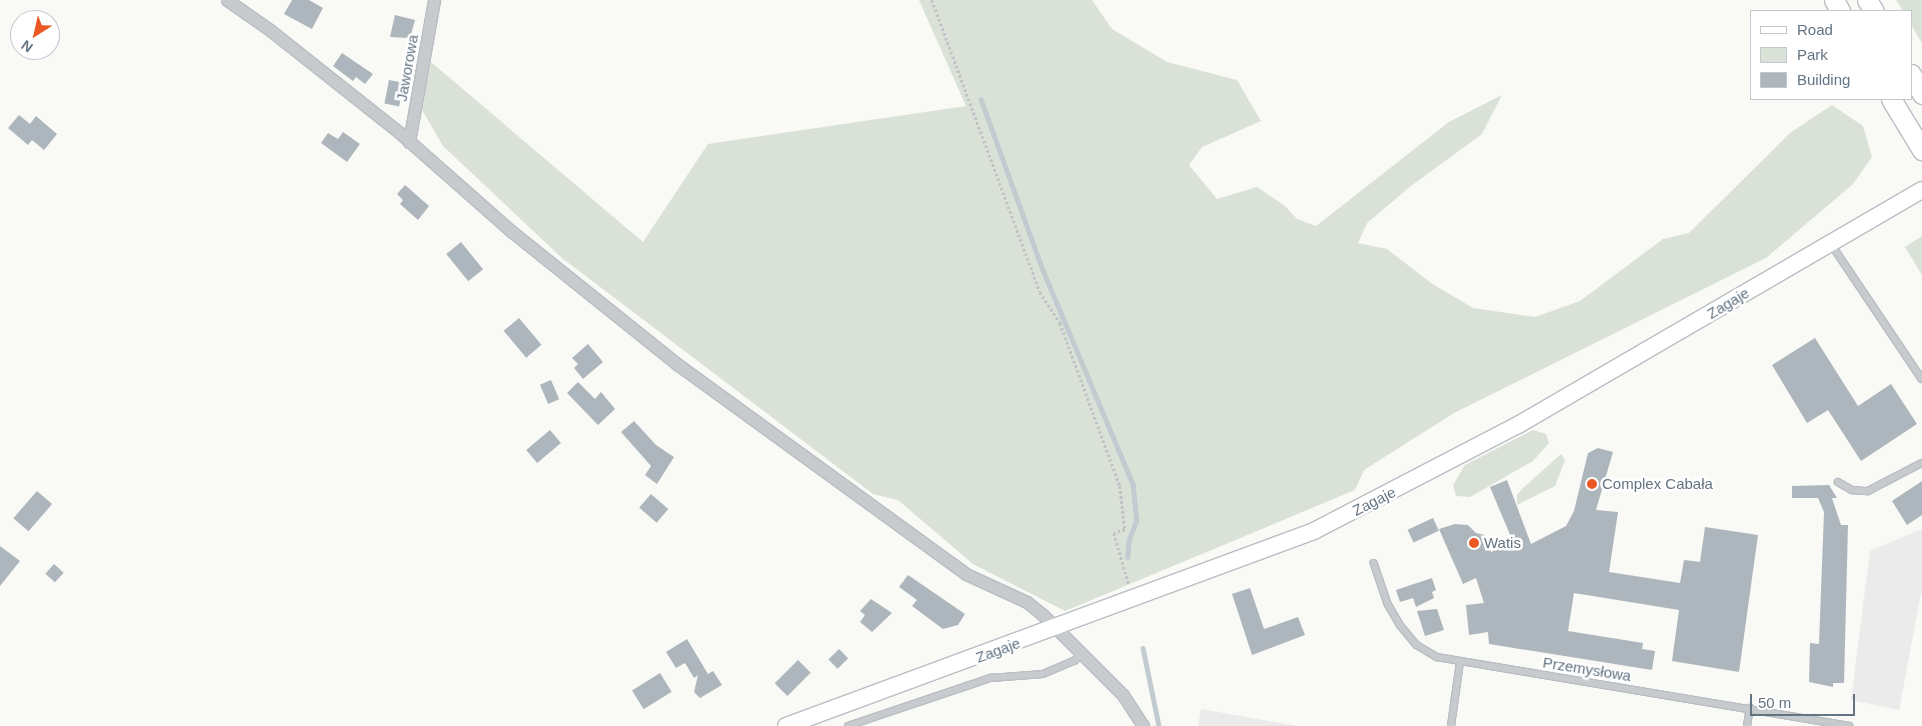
<!DOCTYPE html>
<meta charset="utf-8">
<style>
body{margin:0}
#map{position:relative;width:1922px;height:726px;overflow:hidden;background:#f9f9f6;font-family:Helvetica,sans-serif}
div>[style]{position:absolute}
.built>*{inset:0;background:#eaebea}
.green>*{inset:0;background:#dae1d7}
.stream>*{height:4.5px;margin:-2.25px;padding:0 2.25px;transform-origin:2.25px;border-radius:2.25px;background:#c1cbd0}
.building>*{inset:0;background:#adb6bc;transform-origin:0 0}
.path>*{height:2.5px;margin-top:-1.25px;transform-origin:0;background:repeating-linear-gradient(90deg,#c0c3c5 0 2.5px,transparent 0 5px)}
.roads{filter:drop-shadow(1px 0 #b9bec3) drop-shadow(-1px 0 #b9bec3) drop-shadow(0 1px #b9bec3) drop-shadow(0 -1px #b9bec3)}
.lane>*{height:5.5px;margin:-2.75px;padding:0 2.75px;transform-origin:2.75px;border-radius:2.75px;background:#c7cbce}
.street>*{height:11px;margin:-5.5px;padding:0 5.5px;transform-origin:5.5px;border-radius:5.5px;background:#c7cbce}
.secondary>*{height:16px;margin:-8px;padding:0 8px;transform-origin:8px;border-radius:8px;background:#fff}
.primary>*{height:19px;margin:-9.5px;padding:0 9.5px;transform-origin:9.5px;border-radius:9.5px;background:#fff}
.dots>*{width:14px;height:14px;translate:-50% -50%;box-sizing:border-box;border:2px solid #fff;border-radius:50%}
span{translate:-50% -50%;white-space:nowrap;text-align:center;line-height:1.15;-webkit-text-stroke:5px #fff;paint-order:stroke}
.street-label{font-size:15px;color:#637483}
.poi-label{font-size:15px;color:#637483}
.left{translate:0 -50%;text-align:left}
.legend{position:absolute;left:1750px;top:10px;width:162px;height:90px;box-sizing:border-box;background:#fff;border:1px solid #c1c7cd;margin:0;padding:6px 9px;list-style:none;font-size:15px;color:#637483}
.legend li{display:flex;align-items:center;gap:10px;height:25px}
.legend b{width:25px;border:1px solid #c1c7cd}
.north{position:absolute;left:10px;top:10px;width:50px;height:50px;box-sizing:border-box;background:#fff;border:1px solid #c1c7cd;border-radius:50%;rotate:215deg;font-size:14px;font-weight:700;line-height:20px;text-align:center;color:#637483}
.north::after{content:'';display:block;margin:auto;width:18px;height:22px;background:#ec5824;clip-path:polygon(50% 0,100% 100%,50% 72%,0 100%)}
.scale{position:absolute;left:1750px;top:694px;width:105px;height:22px;box-sizing:border-box;border:2px solid #637483;border-top:0;padding-left:6px;font-size:15px;line-height:18px;white-space:nowrap;color:#637483;-webkit-text-stroke:4px #fff;paint-order:stroke}
</style>
<div id="map">
<div class="built">
<div style="clip-path:polygon(1922px 529px,1922px 588px,1899px 710px,1851px 700px,1870px 551px)"></div>
<div style="clip-path:polygon(1201px 709px,1298px 726px,1198px 726px)"></div>
</div>
<div class="green">
<div style="clip-path:polygon(919px 0,1092px 0,1112px 29px,1167px 62px,1237px 80px,1261px 121px,1202px 147px,1189px 165px,1217px 199px,1257px 187px,1285px 206px,1297px 219px,1316px 226px,1449px 122px,1502px 95px,1482px 134px,1411px 186px,1367px 223px,1358px 243px,1387px 249px,1431px 283px,1473px 308px,1535px 317px,1580px 301px,1663px 239px,1689px 233px,1790px 133px,1832px 105px,1863px 126px,1872px 157px,1853px 184px,1766px 258px,1454px 413px,1364px 470px,1355px 490px,1065px 611px,973px 564px,898px 500px,873px 494px,562px 258px,443px 146px,421px 108px,431px 62px,643px 242px,708px 144px,966px 106px)"></div>
<div style="clip-path:polygon(1896px 0,1922px 0,1922px 43px,1911px 25px,1911px 11px,1903px 11px)"></div>
<div style="clip-path:polygon(1922px 236px,1922px 275px,1905px 247px)"></div>
<div style="clip-path:polygon(1533px 430px,1546px 434px,1549px 443px,1533px 461px,1470px 497px,1456px 496px,1453px 485px,1465px 465px)"></div>
<div style="clip-path:polygon(1561px 454px,1565px 460px,1555px 486px,1517px 505px,1517px 495px,1522px 489px)"></div>
</div>
<div class="stream">
<div style="left:981px;top:99px;width:182px;rotate:70.1deg"></div>
<div style="left:1043px;top:270px;width:232px;rotate:67.2deg"></div>
<div style="left:1133px;top:484px;width:36px;rotate:84deg"></div>
<div style="left:1137px;top:520px;width:22px;rotate:111deg"></div>
<div style="left:1129px;top:541px;width:16px;rotate:94deg"></div>
<div style="left:1143px;top:648px;width:80px;rotate:78.4deg"></div>
</div>
<div class="building">
<div style="clip-path:polygon(292px 0,309px 0,323px 8px,312px 29px,284px 14px)"></div>
<div style="clip-path:polygon(395px 15px,415px 20px,410px 38px,390px 37px)"></div>
<div style="clip-path:polygon(342px 53px,373px 74px,365px 84px,356px 77px,353px 81px,333px 66px)"></div>
<div style="left:389px;top:80px;width:15px;height:24px;rotate:11deg"></div>
<div style="clip-path:polygon(19px 115px,30px 124px,36px 116px,57px 134px,44px 150px,32px 140px,28px 145px,8px 128px)"></div>
<div style="clip-path:polygon(343px 132px,360px 144px,347px 162px,321px 143px,328px 133px,338px 139px)"></div>
<div style="clip-path:polygon(405px 185px,429px 206px,418px 220px,400px 204px,403px 200px,397px 194px)"></div>
<div style="left:461px;top:242px;width:35px;height:19px;rotate:51deg"></div>
<div style="left:519px;top:318px;width:35px;height:20px;rotate:50deg"></div>
<div style="clip-path:polygon(1815px 338px,1858px 406px,1891px 384px,1917px 424px,1861px 461px,1828px 410px,1807px 423px,1772px 365px)"></div>
<div style="clip-path:polygon(588px 344px,603px 362px,583px 379px,574px 368px,578px 364px,572px 358px)"></div>
<div style="left:551px;top:380px;width:21px;height:12px;rotate:67deg"></div>
<div style="clip-path:polygon(578px 382px,595px 399px,601px 392px,615px 409px,598px 425px,567px 393px)"></div>
<div style="clip-path:polygon(634px 421px,656px 445px,674px 457px,657px 484px,645px 475px,651px 466px,621px 432px)"></div>
<div style="left:550px;top:430px;width:17px;height:31px;rotate:50deg"></div>
<div style="clip-path:polygon(1598px 448px,1613px 452px,1596px 510px,1618px 512px,1609px 572px,1680px 583px,1684px 560px,1700px 562px,1705px 527px,1758px 535px,1739px 672px,1672px 661px,1679px 610px,1574px 593px,1568px 631px,1643px 643px,1642px 649px,1655px 651px,1652px 670px,1489px 644px,1488px 632px,1469px 635px,1466px 605px,1484px 603px,1476px 578px,1463px 584px,1439px 529px,1455px 524px,1468px 525px,1476px 533px,1485px 535px,1491px 552px,1513px 542px,1490px 487px,1507px 480px,1531px 544px,1566px 526px,1574px 511px,1588px 453px)"></div>
<div style="clip-path:polygon(1922px 481px,1922px 515px,1907px 525px,1892px 501px)"></div>
<div style="clip-path:polygon(1829px 485px,1837px 498px,1832px 498px,1841px 525px,1848px 525px,1844px 683px,1833px 683px,1833px 687px,1809px 682px,1810px 643px,1819px 644px,1824px 512px,1818px 498px,1792px 498px,1792px 486px)"></div>
<div style="left:37px;top:491px;width:20px;height:36px;rotate:41deg"></div>
<div style="left:651px;top:494px;width:23px;height:18px;rotate:41deg"></div>
<div style="left:1433px;top:518px;width:14px;height:28px;rotate:65deg"></div>
<div style="clip-path:polygon(0 546px,20px 561px,0 586px)"></div>
<div style="left:54px;top:564px;width:13px;height:13px;rotate:42deg"></div>
<div style="clip-path:polygon(908px 575px,965px 614px,958px 625px,943px 629px,912px 606px,917px 600px,899px 587px)"></div>
<div style="clip-path:polygon(1432px 578px,1436px 590px,1432px 592px,1434px 598px,1416px 607px,1413px 598px,1400px 602px,1396px 590px)"></div>
<div style="clip-path:polygon(1250px 588px,1264px 629px,1298px 617px,1305px 635px,1252px 655px,1232px 594px)"></div>
<div style="clip-path:polygon(871px 599px,892px 613px,872px 632px,860px 622px,865px 615px,860px 611px)"></div>
<div style="clip-path:polygon(1437px 609px,1444px 630px,1425px 636px,1417px 611px)"></div>
<div style="clip-path:polygon(687px 639px,708px 674px,713px 671px,722px 685px,700px 698px,694px 692px,698px 675px,694px 678px,685px 663px,676px 668px,666px 652px)"></div>
<div style="left:839px;top:649px;width:13px;height:15px;rotate:45deg"></div>
<div style="left:798px;top:660px;width:18px;height:33px;rotate:45deg"></div>
<div style="left:660px;top:673px;width:22px;height:33px;rotate:58deg"></div>
</div>
<div class="path">
<div style="left:932px;top:0;width:311px;rotate:69.7deg"></div>
<div style="left:1040px;top:292px;width:37px;rotate:57deg"></div>
<div style="left:1060px;top:323px;width:174px;rotate:69.8deg"></div>
<div style="left:1120px;top:486px;width:44px;rotate:83.5deg"></div>
<div style="left:1125px;top:530px;width:11px;rotate:165deg"></div>
<div style="left:1114px;top:533px;width:54px;rotate:73.9deg"></div>
</div>
<div class="roads">
<div class="lane">
<div style="left:1832px;top:245px;width:161px;rotate:56.1deg"></div>
<div style="left:1838px;top:482px;width:16px;rotate:30deg"></div>
<div style="left:1852px;top:490px;width:16px;rotate:4deg"></div>
<div style="left:1868px;top:491px;width:61px;rotate:-27.4deg"></div>
<div style="left:1374px;top:563px;width:43px;rotate:71.1deg"></div>
<div style="left:1388px;top:604px;width:24px;rotate:60deg"></div>
<div style="left:1400px;top:625px;width:26px;rotate:50deg"></div>
<div style="left:1417px;top:645px;width:23px;rotate:31deg"></div>
<div style="left:1437px;top:657px;width:418px;rotate:9.5deg"></div>
<div style="left:848px;top:726px;width:151px;rotate:-18.6deg"></div>
<div style="left:991px;top:678px;width:52px;rotate:-4.4deg"></div>
<div style="left:1043px;top:674px;width:34px;rotate:-23deg"></div>
<div style="left:1074px;top:661px;width:11px;rotate:-41deg"></div>
<div style="left:1451px;top:726px;width:65px;rotate:-82deg"></div>
<div style="left:1747px;top:726px;width:18px;rotate:-81deg"></div>
</div>
<div class="street">
<div style="left:227px;top:0;width:52px;rotate:34.9deg"></div>
<div style="left:270px;top:30px;width:167px;rotate:38.4deg"></div>
<div style="left:401px;top:134px;width:147px;rotate:41.4deg"></div>
<div style="left:511px;top:231px;width:213px;rotate:38.7deg"></div>
<div style="left:677px;top:364px;width:357px;rotate:36deg"></div>
<div style="left:966px;top:574px;width:67px;rotate:24.7deg"></div>
<div style="left:1027px;top:602px;width:21px;rotate:39deg"></div>
<div style="left:1043px;top:615px;width:113px;rotate:45deg"></div>
<div style="left:1123px;top:695px;width:37px;rotate:57deg"></div>
<div style="left:409px;top:142px;width:144px;rotate:-80deg"></div>
</div>
<div class="secondary">
<div style="left:786px;top:726px;width:563px;rotate:-20.27deg"></div>
<div style="left:1314px;top:531px;width:230px;rotate:-27.5deg"></div>
<div style="left:1518px;top:425px;width:467px;rotate:-30.2deg"></div>
</div>
<div class="primary">
<div style="left:1834px;top:0;width:13px;rotate:61deg"></div>
<div style="left:1867px;top:0;width:13px;rotate:58deg"></div>
<div style="left:1911px;top:74px;width:23px;rotate:61deg"></div>
<div style="left:1891px;top:99px;width:60px;rotate:58.7deg"></div>
</div>
</div>
<div class="dots">
<div style="left:1592px;top:484px;background:#ec5824"></div>
<div style="left:1474px;top:543px;background:#ec5824"></div>
</div>
<div class="street-label">
<span style="left:407px;top:68px;rotate:-80deg">Jaworowa</span>
<span style="left:1728px;top:303px;rotate:-31deg">Zagaje</span>
<span style="left:1374px;top:501px;rotate:-27deg">Zagaje</span>
<span style="left:998px;top:650px;rotate:-20deg">Zagaje</span>
<span style="left:1587px;top:669px;rotate:9deg">Przemysłowa</span>
</div>
<div class="poi-label">
<span class="left" style="left:1602px;top:484px">Complex Cabała</span>
<span class="left" style="left:1484px;top:543px">Watis</span>
</div>
<ul class="legend">
<li><b style="height:6px;background:#fff"></b>Road</li>
<li><b style="height:14px;background:#dae1d7"></b>Park</li>
<li><b style="height:14px;background:#adb6bc"></b>Building</li>
</ul>
<div class="north">N</div>
<div class="scale">50 m</div>
</div>
